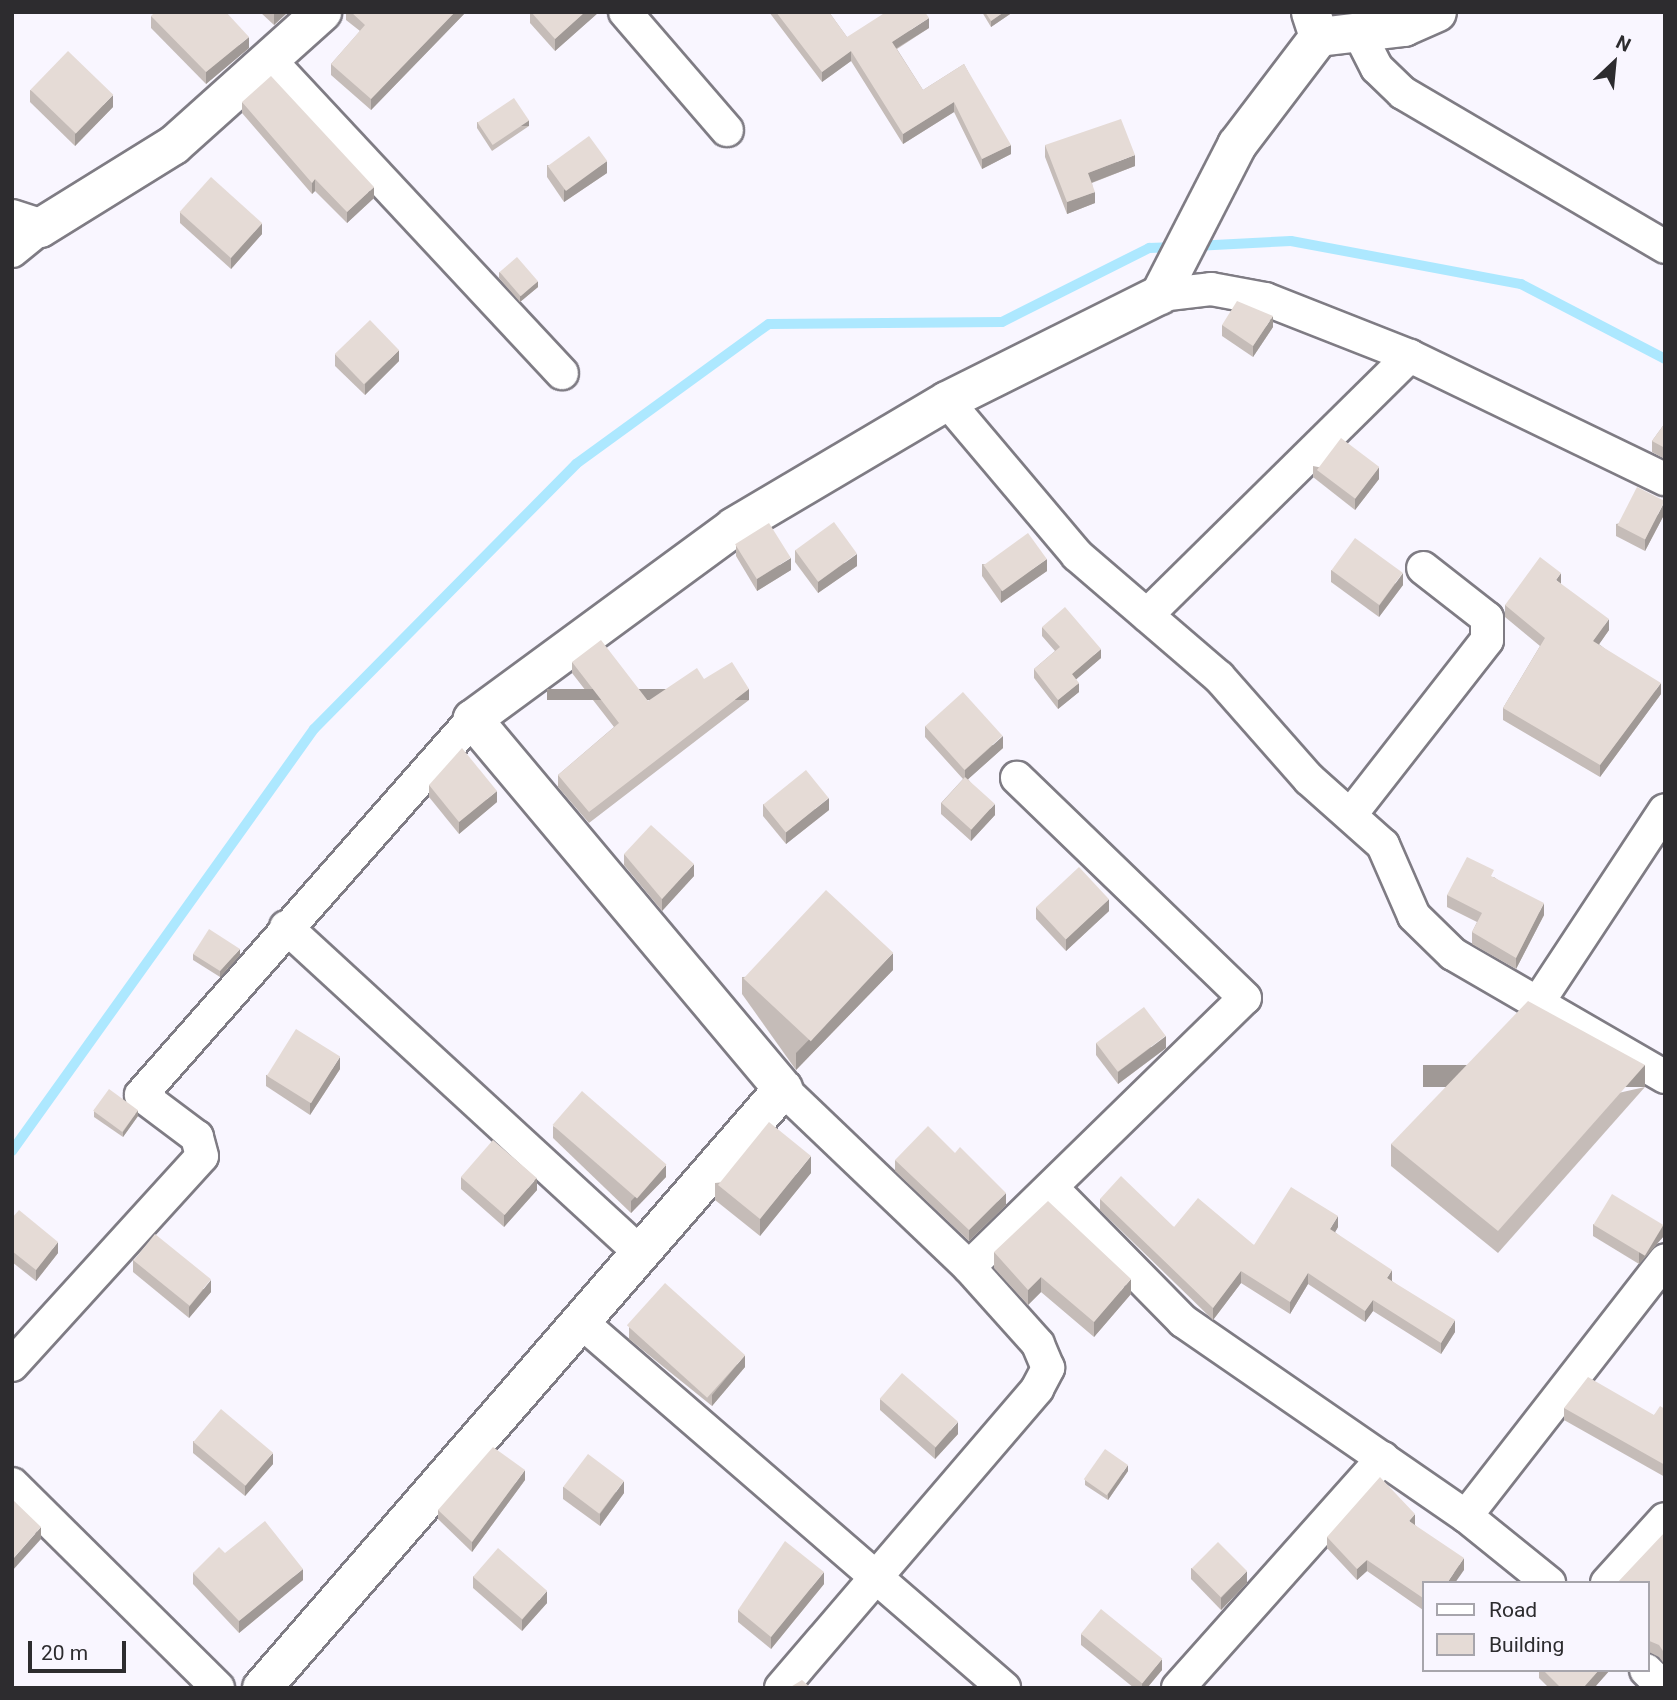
<!DOCTYPE html>
<style>
body{margin:0}
#map{position:relative;width:1677px;height:1700px;overflow:hidden;background:#f9f6ff;font-family:Roboto,sans-serif}
div>[style]{position:absolute}
.stream>*{height:10px;margin:-5px;padding:0 5px;transform-origin:5px;border-radius:5px;background:#ade8ff}
.roads{filter:drop-shadow(2px 0 #7f7c84) drop-shadow(-2px 0 #7f7c84) drop-shadow(0 2px #7f7c84) drop-shadow(0 -2px #7f7c84)}
.minor>*{height:32px;margin:-16px;padding:0 16px;transform-origin:16px;border-radius:16px;background:#fff}
.tertiary>*{height:38px;margin:-19px;padding:0 19px;transform-origin:19px;border-radius:19px;background:#fff}
.wall>*{inset:0;background:#c5bcb8}
.shaded-wall>*{inset:0;background:#a09996;transform-origin:0 0}
.building>*{inset:0;background:#e5dbd6;transform-origin:0 0}
span{translate:-50% -50%;white-space:nowrap;text-align:center;line-height:1.15;-webkit-text-stroke:5px #f9f6ff;paint-order:stroke}
.frame{position:absolute;inset:0;border:14px solid #2d2c2f;pointer-events:none}
.legend{position:absolute;left:1422px;top:1581px;width:228px;height:91px;box-sizing:border-box;background:#f9f6ff;border:2px solid #a7a5ac;margin:0;padding:9px 12px;list-style:none;font-size:21px;color:#2d2c2f}
.legend li{display:flex;align-items:center;gap:14px;height:35px}
.legend b{width:35px;border:2px solid #a7a5ac}
.north{position:absolute;left:1579px;top:28px;width:70px;height:70px;-webkit-text-stroke:5px #f9f6ff;paint-order:stroke;rotate:26deg;font-size:19px;font-weight:700;line-height:28px;text-align:center;color:#2d2c2f}
.north::after{content:'';display:block;margin:auto;width:24px;height:32px;background:#2d2c2f;clip-path:polygon(50% 0,100% 100%,50% 72%,0 100%)}
.scale{position:absolute;left:28px;top:1641px;width:98px;height:32px;box-sizing:border-box;border:4px solid #2d2c2f;border-top:0;padding-left:9px;font-size:21px;line-height:24px;white-space:nowrap;color:#2d2c2f;-webkit-text-stroke:5px #f9f6ff;paint-order:stroke}
</style>
<div id="map">
<div class="stream">
<div style="left:1195px;top:246px;width:96px;rotate:-3deg"></div>
<div style="left:1291px;top:241px;width:234px;rotate:10.6deg"></div>
<div style="left:1521px;top:284px;width:162px;rotate:27.5deg"></div>
<div style="left:12px;top:1151px;width:519px;rotate:-54.41deg"></div>
<div style="left:314px;top:729px;width:373px;rotate:-45.3deg"></div>
<div style="left:576px;top:464px;width:238px;rotate:-36deg"></div>
<div style="left:769px;top:324px;width:233px;rotate:-0.5deg"></div>
<div style="left:1002px;top:322px;width:165px;rotate:-26.7deg"></div>
<div style="left:1149px;top:248px;width:27px;rotate:-2deg"></div>
</div>
<div class="roads">
<div class="minor">
<div style="left:625px;top:12px;width:156px;rotate:49.2deg"></div>
<div style="left:1359px;top:33px;width:39px;rotate:63deg"></div>
<div style="left:1377px;top:68px;width:36px;rotate:44deg"></div>
<div style="left:1403px;top:93px;width:304px;rotate:30.4deg"></div>
<div style="left:268px;top:58px;width:431px;rotate:47deg"></div>
<div style="left:12px;top:251px;width:36px;rotate:-39deg"></div>
<div style="left:1160px;top:295px;width:51px;rotate:-6.7deg"></div>
<div style="left:1211px;top:289px;width:55px;rotate:10.5deg"></div>
<div style="left:1265px;top:299px;width:156px;rotate:21.5deg"></div>
<div style="left:1410px;top:356px;width:283px;rotate:25.8deg"></div>
<div style="left:947px;top:401px;width:202px;rotate:49.8deg"></div>
<div style="left:1077px;top:555px;width:187px;rotate:40.7deg"></div>
<div style="left:1219px;top:677px;width:136px;rotate:48.6deg"></div>
<div style="left:1309px;top:779px;width:99px;rotate:41.7deg"></div>
<div style="left:1383px;top:845px;width:77px;rotate:66.4deg"></div>
<div style="left:1414px;top:916px;width:54px;rotate:44.3deg"></div>
<div style="left:1453px;top:954px;width:245px;rotate:30.1deg"></div>
<div style="left:1147px;top:615px;width:369px;rotate:-44.6deg"></div>
<div style="left:1352px;top:813px;width:219px;rotate:-52deg"></div>
<div style="left:1487px;top:640px;width:22px;rotate:-90deg"></div>
<div style="left:1487px;top:618px;width:81px;rotate:-142deg"></div>
<div style="left:286px;top:927px;width:480px;rotate:42.6deg"></div>
<div style="left:1537px;top:1004px;width:232px;rotate:-56.6deg"></div>
<div style="left:1052px;top:1188px;width:187px;rotate:45.4deg"></div>
<div style="left:1183px;top:1321px;width:344px;rotate:34.6deg"></div>
<div style="left:1466px;top:1516px;width:107px;rotate:38.9deg"></div>
<div style="left:969px;top:1267px;width:385px;rotate:-44.3deg"></div>
<div style="left:1245px;top:998px;width:317px;rotate:-136deg"></div>
<div style="left:580px;top:1321px;width:561px;rotate:40.88deg"></div>
<div style="left:12px;top:1365px;width:282px;rotate:-47.7deg"></div>
<div style="left:202px;top:1156px;width:20px;rotate:-105deg"></div>
<div style="left:197px;top:1137px;width:70px;rotate:-143.1deg"></div>
<div style="left:141px;top:1095px;width:502px;rotate:-48.56deg"></div>
<div style="left:12px;top:1484px;width:290px;rotate:44.7deg"></div>
<div style="left:1466px;top:1516px;width:324px;rotate:-52.1deg"></div>
<div style="left:1607px;top:1583px;width:86px;rotate:-47.8deg"></div>
<div style="left:1646px;top:1670px;width:25px;rotate:45deg"></div>
<div style="left:781px;top:1688px;width:394px;rotate:-49.4deg"></div>
<div style="left:1037px;top:1389px;width:24px;rotate:-62deg"></div>
<div style="left:1048px;top:1368px;width:26px;rotate:-113deg"></div>
<div style="left:1038px;top:1344px;width:103px;rotate:-131.9deg"></div>
<div style="left:969px;top:1267px;width:257px;rotate:-136.3deg"></div>
<div style="left:1178px;top:1688px;width:308px;rotate:-48.3deg"></div>
</div>
<div class="tertiary">
<div style="left:1319px;top:37px;width:86px;rotate:-6.7deg"></div>
<div style="left:1404px;top:27px;width:36px;rotate:-24deg"></div>
<div style="left:12px;top:219px;width:29px;rotate:18deg"></div>
<div style="left:40px;top:228px;width:158px;rotate:-31.8deg"></div>
<div style="left:174px;top:145px;width:199px;rotate:-41.9deg"></div>
<div style="left:262px;top:1688px;width:794px;rotate:-48.98deg"></div>
<div style="left:783px;top:1089px;width:483px;rotate:-130deg"></div>
<div style="left:473px;top:719px;width:324px;rotate:-36.3deg"></div>
<div style="left:734px;top:527px;width:247px;rotate:-30.6deg"></div>
<div style="left:947px;top:401px;width:238px;rotate:-26.5deg"></div>
<div style="left:1160px;top:295px;width:169px;rotate:-62.8deg"></div>
<div style="left:1237px;top:145px;width:136px;rotate:-52.8deg"></div>
<div style="left:1319px;top:37px;width:26px;rotate:-108deg"></div>
</div>
</div>
<div class="wall">
<div style="clip-path:polygon(260px 12px,288px 12px,274px 25px)"></div>
<div style="clip-path:polygon(346px 12px,466px 12px,371px 110px,331px 75px,331px 64px,360px 31px,346px 20px)"></div>
<div style="clip-path:polygon(530px 12px,599px 12px,555px 51px,530px 23px)"></div>
<div style="clip-path:polygon(769px 12px,829px 12px,847px 37px,929px 28px,897px 49px,923px 90px,964px 64px,1011px 154px,982px 169px,954px 112px,903px 144px,851px 61px,822px 82px)"></div>
<div style="clip-path:polygon(982px 12px,1013px 12px,991px 27px)"></div>
<div style="clip-path:polygon(151px 16px,249px 48px,206px 84px,151px 28px)"></div>
<div style="clip-path:polygon(30px 90px,113px 107px,75px 146px,30px 102px)"></div>
<div style="clip-path:polygon(242px 102px,374px 198px,347px 223px,315px 191px,312px 194px,242px 113px)"></div>
<div style="clip-path:polygon(477px 122px,529px 126px,492px 151px,477px 128px)"></div>
<div style="clip-path:polygon(1045px 145px,1135px 166px,1092px 183px,1095px 203px,1067px 214px,1045px 157px)"></div>
<div style="clip-path:polygon(547px 165px,607px 173px,564px 202px,547px 177px)"></div>
<div style="clip-path:polygon(180px 212px,262px 234px,231px 269px,180px 223px)"></div>
<div style="clip-path:polygon(499px 272px,538px 287px,520px 302px,499px 278px)"></div>
<div style="clip-path:polygon(1222px 325px,1273px 327px,1253px 357px,1222px 336px)"></div>
<div style="clip-path:polygon(335px 354px,399px 361px,365px 395px,335px 366px)"></div>
<div style="clip-path:polygon(1665px 423px,1665px 459px,1652px 452px,1652px 441px)"></div>
<div style="clip-path:polygon(1313px 466px,1379px 479px,1355px 510px,1313px 477px)"></div>
<div style="clip-path:polygon(1665px 513px,1645px 551px,1616px 536px,1616px 524px)"></div>
<div style="clip-path:polygon(736px 545px,791px 570px,757px 591px,736px 556px)"></div>
<div style="clip-path:polygon(795px 550px,857px 566px,818px 593px,795px 562px)"></div>
<div style="clip-path:polygon(982px 564px,1047px 571px,1001px 603px,982px 576px)"></div>
<div style="clip-path:polygon(1331px 570px,1403px 585px,1379px 617px,1331px 582px)"></div>
<div style="clip-path:polygon(1561px 584px,1609px 630px,1599px 644px,1661px 694px,1600px 777px,1503px 720px,1503px 708px,1540px 646px,1505px 617px,1505px 605px)"></div>
<div style="clip-path:polygon(1042px 627px,1101px 658px,1076px 679px,1079px 692px,1058px 709px,1034px 678px,1034px 669px,1055px 651px,1042px 636px)"></div>
<div style="clip-path:polygon(572px 662px,648px 701px,704px 679px,749px 700px,589px 823px,558px 787px,558px 775px,614px 727px,572px 673px)"></div>
<div style="clip-path:polygon(925px 726px,1003px 748px,968px 779px,995px 815px,971px 841px,941px 814px,941px 803px,963px 779px,925px 737px)"></div>
<div style="clip-path:polygon(429px 785px,497px 802px,459px 834px,429px 797px)"></div>
<div style="clip-path:polygon(763px 804px,829px 810px,786px 844px,763px 816px)"></div>
<div style="clip-path:polygon(624px 854px,694px 876px,662px 911px,624px 865px)"></div>
<div style="clip-path:polygon(1494px 877px,1544px 915px,1516px 969px,1472px 944px,1472px 932px,1477px 922px,1447px 907px,1447px 895px)"></div>
<div style="clip-path:polygon(1036px 907px,1109px 911px,1066px 951px,1036px 919px)"></div>
<div style="clip-path:polygon(193px 954px,240px 955px,220px 977px,193px 960px)"></div>
<div style="clip-path:polygon(893px 970px,796px 1070px,742px 994px,742px 977px)"></div>
<div style="clip-path:polygon(1096px 1043px,1166px 1048px,1118px 1084px,1096px 1055px)"></div>
<div style="clip-path:polygon(340px 1069px,310px 1115px,266px 1086px,266px 1075px)"></div>
<div style="clip-path:polygon(1645px 1087px,1498px 1253px,1391px 1166px,1391px 1144px)"></div>
<div style="clip-path:polygon(94px 1111px,138px 1116px,123px 1137px,94px 1117px)"></div>
<div style="clip-path:polygon(553px 1126px,666px 1177px,631px 1213px,553px 1138px)"></div>
<div style="clip-path:polygon(895px 1160px,1006px 1205px,969px 1241px,895px 1171px)"></div>
<div style="clip-path:polygon(811px 1173px,760px 1236px,715px 1200px,715px 1183px)"></div>
<div style="clip-path:polygon(461px 1177px,537px 1190px,504px 1227px,461px 1189px)"></div>
<div style="clip-path:polygon(1100px 1199px,1174px 1227px,1254px 1245px,1338px 1227px,1335px 1232px,1392px 1281px,1455px 1332px,1441px 1354px,1373px 1311px,1365px 1322px,1308px 1284px,1290px 1314px,1241px 1283px,1213px 1320px,1100px 1210px)"></div>
<div style="clip-path:polygon(12px 1218px,58px 1253px,36px 1281px,12px 1262px)"></div>
<div style="clip-path:polygon(1593px 1224px,1663px 1237px,1639px 1264px,1593px 1236px)"></div>
<div style="clip-path:polygon(994px 1252px,1131px 1294px,1094px 1337px,1041px 1292px,1028px 1305px,994px 1268px)"></div>
<div style="clip-path:polygon(133px 1260px,211px 1292px,189px 1318px,133px 1272px)"></div>
<div style="clip-path:polygon(629px 1327px,745px 1367px,712px 1406px,629px 1339px)"></div>
<div style="clip-path:polygon(880px 1399px,958px 1434px,935px 1459px,880px 1410px)"></div>
<div style="clip-path:polygon(1564px 1408px,1654px 1415px,1665px 1409px,1665px 1477px,1564px 1420px)"></div>
<div style="clip-path:polygon(193px 1441px,273px 1464px,245px 1496px,193px 1453px)"></div>
<div style="clip-path:polygon(1128px 1471px,1108px 1500px,1085px 1485px,1085px 1480px)"></div>
<div style="clip-path:polygon(525px 1480px,472px 1552px,438px 1519px,438px 1510px)"></div>
<div style="clip-path:polygon(563px 1487px,624px 1493px,600px 1526px,563px 1499px)"></div>
<div style="clip-path:polygon(1415px 1525px,1464px 1570px,1423px 1583px,1423px 1610px,1367px 1571px,1357px 1580px,1327px 1548px,1327px 1537px)"></div>
<div style="clip-path:polygon(1665px 1532px,1665px 1665px,1659px 1657px,1647px 1651px,1647px 1583px)"></div>
<div style="clip-path:polygon(225px 1553px,303px 1580px,239px 1633px,193px 1584px,193px 1573px)"></div>
<div style="clip-path:polygon(1191px 1568px,1247px 1583px,1221px 1610px,1191px 1579px)"></div>
<div style="clip-path:polygon(473px 1576px,547px 1603px,522px 1631px,473px 1588px)"></div>
<div style="clip-path:polygon(824px 1584px,771px 1649px,738px 1622px,738px 1610px)"></div>
<div style="clip-path:polygon(1081px 1634px,1162px 1670px,1147px 1688px,1134px 1688px,1081px 1645px)"></div>
<div style="clip-path:polygon(1539px 1670px,1610px 1670px,1594px 1688px,1549px 1688px,1539px 1678px)"></div>
</div>
<div class="shaded-wall">
<div style="clip-path:polygon(276px 12px,288px 12px,274px 25px,274px 14px)"></div>
<div style="clip-path:polygon(455px 12px,466px 12px,371px 110px,371px 99px)"></div>
<div style="clip-path:polygon(585px 12px,599px 12px,555px 51px,555px 39px)"></div>
<div style="clip-path:polygon(1004px 12px,1013px 12px,991px 27px,991px 21px)"></div>
<div style="clip-path:polygon(929px 18px,929px 28px,892px 51px,892px 42px)"></div>
<div style="clip-path:polygon(249px 37px,249px 48px,206px 84px,206px 72px)"></div>
<div style="clip-path:polygon(851px 51px,851px 61px,822px 82px,822px 72px)"></div>
<div style="clip-path:polygon(113px 95px,113px 107px,75px 146px,75px 134px)"></div>
<div style="clip-path:polygon(954px 102px,954px 112px,903px 144px,903px 134px)"></div>
<div style="left:529px;top:120px;width:6px;height:45px;rotate:90deg"></div>
<div style="clip-path:polygon(1011px 145px,1011px 154px,982px 169px,982px 159px)"></div>
<div style="clip-path:polygon(1135px 155px,1135px 166px,1088px 184px,1088px 173px)"></div>
<div style="clip-path:polygon(607px 161px,607px 173px,564px 202px,564px 190px)"></div>
<div style="clip-path:polygon(315px 179px,315px 191px,312px 194px,312px 183px)"></div>
<div style="clip-path:polygon(374px 187px,374px 198px,347px 223px,347px 212px)"></div>
<div style="clip-path:polygon(1095px 192px,1095px 203px,1067px 214px,1067px 202px)"></div>
<div style="clip-path:polygon(262px 223px,262px 234px,231px 269px,231px 258px)"></div>
<div style="clip-path:polygon(538px 281px,538px 287px,520px 302px,520px 296px)"></div>
<div style="clip-path:polygon(1273px 316px,1273px 327px,1253px 357px,1253px 346px)"></div>
<div style="clip-path:polygon(399px 350px,399px 361px,365px 395px,365px 384px)"></div>
<div style="clip-path:polygon(1379px 467px,1379px 479px,1355px 510px,1355px 498px)"></div>
<div style="clip-path:polygon(1665px 501px,1665px 513px,1645px 551px,1645px 539px)"></div>
<div style="clip-path:polygon(857px 554px,857px 566px,818px 593px,818px 582px)"></div>
<div style="clip-path:polygon(791px 558px,791px 570px,757px 591px,757px 579px)"></div>
<div style="clip-path:polygon(1047px 559px,1047px 571px,1001px 603px,1001px 591px)"></div>
<div style="clip-path:polygon(1403px 573px,1403px 585px,1379px 617px,1379px 606px)"></div>
<div style="clip-path:polygon(1561px 573px,1561px 584px,1556px 580px)"></div>
<div style="clip-path:polygon(1609px 619px,1609px 630px,1593px 653px,1593px 641px)"></div>
<div style="clip-path:polygon(1101px 649px,1101px 658px,1072px 683px,1072px 674px)"></div>
<div style="clip-path:polygon(1079px 683px,1079px 692px,1058px 709px,1058px 700px)"></div>
<div style="clip-path:polygon(1661px 683px,1661px 694px,1600px 777px,1600px 765px)"></div>
<div style="left:749px;top:689px;width:11px;height:202px;rotate:90deg"></div>
<div style="clip-path:polygon(1003px 736px,1003px 748px,965px 782px,965px 770px)"></div>
<div style="clip-path:polygon(497px 791px,497px 802px,459px 834px,459px 822px)"></div>
<div style="clip-path:polygon(829px 798px,829px 810px,786px 844px,786px 832px)"></div>
<div style="clip-path:polygon(995px 804px,995px 815px,971px 841px,971px 829px)"></div>
<div style="clip-path:polygon(694px 864px,694px 876px,662px 911px,662px 899px)"></div>
<div style="clip-path:polygon(1109px 899px,1109px 911px,1066px 951px,1066px 939px)"></div>
<div style="clip-path:polygon(1544px 903px,1544px 915px,1516px 969px,1516px 958px)"></div>
<div style="clip-path:polygon(240px 949px,240px 955px,220px 977px,220px 971px)"></div>
<div style="clip-path:polygon(893px 953px,893px 970px,796px 1070px,796px 1053px)"></div>
<div style="clip-path:polygon(1166px 1036px,1166px 1048px,1118px 1084px,1118px 1072px)"></div>
<div style="clip-path:polygon(340px 1057px,340px 1069px,310px 1115px,310px 1103px)"></div>
<div style="left:1645px;top:1065px;width:22px;height:222px;rotate:90deg"></div>
<div style="clip-path:polygon(138px 1110px,138px 1116px,123px 1137px,123px 1132px)"></div>
<div style="clip-path:polygon(811px 1156px,811px 1173px,760px 1236px,760px 1219px)"></div>
<div style="clip-path:polygon(666px 1165px,666px 1177px,631px 1213px,631px 1201px)"></div>
<div style="clip-path:polygon(537px 1178px,537px 1190px,504px 1227px,504px 1215px)"></div>
<div style="clip-path:polygon(1006px 1193px,1006px 1205px,969px 1241px,969px 1230px)"></div>
<div style="clip-path:polygon(1338px 1216px,1338px 1227px,1330px 1241px,1330px 1229px)"></div>
<div style="clip-path:polygon(1663px 1225px,1663px 1237px,1639px 1264px,1639px 1252px)"></div>
<div style="clip-path:polygon(58px 1242px,58px 1253px,36px 1281px,36px 1270px)"></div>
<div style="clip-path:polygon(1392px 1270px,1392px 1282px,1387px 1278px)"></div>
<div style="clip-path:polygon(1241px 1271px,1241px 1283px,1213px 1320px,1213px 1308px)"></div>
<div style="clip-path:polygon(1308px 1273px,1308px 1284px,1290px 1314px,1290px 1302px)"></div>
<div style="clip-path:polygon(1041px 1277px,1041px 1292px,1028px 1305px,1028px 1290px)"></div>
<div style="clip-path:polygon(1131px 1279px,1131px 1294px,1094px 1337px,1094px 1322px)"></div>
<div style="clip-path:polygon(211px 1280px,211px 1292px,189px 1318px,189px 1307px)"></div>
<div style="clip-path:polygon(1373px 1300px,1373px 1311px,1365px 1322px,1365px 1311px)"></div>
<div style="clip-path:polygon(1455px 1320px,1455px 1332px,1441px 1354px,1441px 1343px)"></div>
<div style="clip-path:polygon(745px 1355px,745px 1367px,712px 1406px,712px 1395px)"></div>
<div style="clip-path:polygon(958px 1422px,958px 1434px,935px 1459px,935px 1448px)"></div>
<div style="clip-path:polygon(273px 1453px,273px 1464px,245px 1496px,245px 1484px)"></div>
<div style="clip-path:polygon(1128px 1465px,1128px 1471px,1108px 1500px,1108px 1494px)"></div>
<div style="clip-path:polygon(525px 1470px,525px 1480px,472px 1552px,472px 1542px)"></div>
<div style="clip-path:polygon(624px 1481px,624px 1493px,600px 1526px,600px 1514px)"></div>
<div style="clip-path:polygon(1415px 1514px,1415px 1526px,1409px 1521px)"></div>
<div style="clip-path:polygon(41px 1527px,41px 1539px,12px 1571px,12px 1560px)"></div>
<div style="clip-path:polygon(1464px 1558px,1464px 1570px,1455px 1583px,1447px 1583px)"></div>
<div style="clip-path:polygon(1367px 1560px,1367px 1571px,1357px 1580px,1357px 1569px)"></div>
<div style="clip-path:polygon(303px 1569px,303px 1580px,239px 1633px,239px 1621px)"></div>
<div style="clip-path:polygon(1247px 1571px,1247px 1583px,1221px 1610px,1221px 1598px)"></div>
<div style="clip-path:polygon(824px 1572px,824px 1584px,771px 1649px,771px 1637px)"></div>
<div style="clip-path:polygon(547px 1591px,547px 1603px,522px 1631px,522px 1620px)"></div>
<div style="clip-path:polygon(1162px 1659px,1162px 1670px,1147px 1688px,1142px 1688px,1142px 1683px)"></div>
<div style="clip-path:polygon(1599px 1670px,1610px 1670px,1594px 1688px,1583px 1688px)"></div>
</div>
<div class="building">
<div style="clip-path:polygon(155px 12px,226px 12px,249px 37px,206px 72px,151px 16px)"></div>
<div style="clip-path:polygon(351px 12px,455px 12px,371px 99px,331px 64px,365px 25px)"></div>
<div style="clip-path:polygon(531px 12px,585px 12px,555px 39px)"></div>
<div style="clip-path:polygon(776px 12px,829px 12px,847px 37px,886px 12px,925px 12px,929px 18px,892px 42px,923px 90px,964px 64px,1011px 145px,982px 159px,954px 102px,903px 134px,851px 51px,822px 72px)"></div>
<div style="clip-path:polygon(985px 12px,1004px 12px,991px 21px)"></div>
<div style="left:68px;top:51px;width:63px;height:54px;rotate:44deg"></div>
<div style="clip-path:polygon(271px 76px,374px 187px,347px 212px,315px 179px,312px 183px,242px 102px)"></div>
<div style="left:514px;top:98px;width:27px;height:44px;rotate:56deg"></div>
<div style="clip-path:polygon(1121px 119px,1135px 155px,1088px 173px,1095px 192px,1067px 202px,1045px 145px)"></div>
<div style="left:589px;top:136px;width:31px;height:51px;rotate:54deg"></div>
<div style="left:211px;top:177px;width:69px;height:47px;rotate:42deg"></div>
<div style="left:517px;top:257px;width:32px;height:23px;rotate:49deg"></div>
<div style="clip-path:polygon(1237px 301px,1273px 316px,1253px 346px,1222px 325px)"></div>
<div style="left:370px;top:320px;width:42px;height:49px;rotate:46deg"></div>
<div style="clip-path:polygon(1665px 423px,1665px 448px,1652px 441px)"></div>
<div style="left:1341px;top:438px;width:48px;height:40px;rotate:37deg"></div>
<div style="left:1637px;top:487px;width:31px;height:43px;rotate:27deg"></div>
<div style="left:834px;top:522px;width:39px;height:48px;rotate:54deg"></div>
<div style="left:769px;top:523px;width:41px;height:40px;rotate:58deg"></div>
<div style="left:1028px;top:533px;width:32px;height:55px;rotate:54deg"></div>
<div style="left:1355px;top:538px;width:59px;height:40px;rotate:36deg"></div>
<div style="clip-path:polygon(1540px 557px,1561px 573px,1556px 580px,1609px 619px,1593px 641px,1661px 683px,1600px 765px,1503px 708px,1545px 638px,1505px 605px)"></div>
<div style="clip-path:polygon(1065px 607px,1101px 649px,1072px 674px,1079px 683px,1058px 700px,1034px 669px,1060px 647px,1042px 627px)"></div>
<div style="clip-path:polygon(601px 640px,648px 701px,697px 668px,704px 679px,732px 662px,749px 689px,589px 812px,558px 775px,619px 723px,572px 662px)"></div>
<div style="left:963px;top:692px;width:59px;height:51px;rotate:48deg"></div>
<div style="clip-path:polygon(462px 748px,497px 791px,459px 822px,429px 785px)"></div>
<div style="left:806px;top:770px;width:36px;height:55px;rotate:51deg"></div>
<div style="left:965px;top:777px;width:40px;height:35px;rotate:42deg"></div>
<div style="clip-path:polygon(651px 825px,694px 864px,662px 899px,624px 854px)"></div>
<div style="clip-path:polygon(1467px 857px,1494px 870px,1491px 876px,1544px 903px,1516px 958px,1472px 932px,1482px 913px,1447px 895px)"></div>
<div style="left:1079px;top:867px;width:44px;height:59px;rotate:47deg"></div>
<div style="left:826px;top:890px;width:92px;height:121px;rotate:43deg"></div>
<div style="clip-path:polygon(209px 929px,240px 949px,220px 971px,193px 954px)"></div>
<div style="clip-path:polygon(1528px 1001px,1645px 1065px,1498px 1231px,1391px 1144px)"></div>
<div style="left:1144px;top:1007px;width:36px;height:60px;rotate:53deg"></div>
<div style="left:296px;top:1029px;width:52px;height:55px;rotate:32deg"></div>
<div style="left:109px;top:1089px;width:36px;height:27px;rotate:36deg"></div>
<div style="left:582px;top:1091px;width:112px;height:45px;rotate:41deg"></div>
<div style="left:769px;top:1122px;width:54px;height:81px;rotate:39deg"></div>
<div style="clip-path:polygon(928px 1126px,955px 1153px,960px 1147px,1006px 1193px,969px 1230px,895px 1160px)"></div>
<div style="left:493px;top:1140px;width:58px;height:49px;rotate:41deg"></div>
<div style="clip-path:polygon(1121px 1176px,1174px 1227px,1198px 1198px,1254px 1245px,1291px 1187px,1338px 1216px,1330px 1229px,1392px 1270px,1387px 1278px,1455px 1320px,1441px 1343px,1373px 1300px,1365px 1311px,1308px 1273px,1290px 1302px,1241px 1271px,1213px 1308px,1100px 1199px)"></div>
<div style="left:1612px;top:1194px;width:60px;height:36px;rotate:31deg"></div>
<div style="clip-path:polygon(1048px 1201px,1131px 1279px,1094px 1322px,1041px 1277px,1028px 1290px,994px 1252px)"></div>
<div style="clip-path:polygon(19px 1210px,58px 1242px,36px 1270px,12px 1251px,12px 1218px)"></div>
<div style="left:155px;top:1234px;width:72px;height:34px;rotate:39deg"></div>
<div style="left:665px;top:1283px;width:108px;height:57px;rotate:42deg"></div>
<div style="left:902px;top:1373px;width:74px;height:34px;rotate:41deg"></div>
<div style="clip-path:polygon(1588px 1377px,1654px 1415px,1660px 1406px,1665px 1409px,1665px 1465px,1564px 1408px)"></div>
<div style="left:221px;top:1409px;width:68px;height:43px;rotate:40deg"></div>
<div style="clip-path:polygon(493px 1447px,525px 1470px,472px 1542px,438px 1510px)"></div>
<div style="left:1105px;top:1449px;width:28px;height:37px;rotate:35deg"></div>
<div style="left:588px;top:1454px;width:45px;height:41px;rotate:37deg"></div>
<div style="clip-path:polygon(1380px 1477px,1415px 1514px,1409px 1521px,1464px 1558px,1447px 1583px,1423px 1583px,1423px 1598px,1367px 1560px,1357px 1569px,1327px 1537px)"></div>
<div style="clip-path:polygon(12px 1499px,41px 1527px,12px 1560px)"></div>
<div style="clip-path:polygon(265px 1521px,303px 1569px,239px 1621px,193px 1573px,219px 1547px,225px 1553px)"></div>
<div style="clip-path:polygon(1665px 1532px,1665px 1654px,1659px 1645px,1647px 1640px,1647px 1583px,1617px 1583px)"></div>
<div style="clip-path:polygon(785px 1541px,824px 1572px,771px 1637px,738px 1610px)"></div>
<div style="left:1218px;top:1542px;width:41px;height:37px;rotate:45deg"></div>
<div style="left:498px;top:1548px;width:65px;height:38px;rotate:41deg"></div>
<div style="left:1101px;top:1609px;width:79px;height:32px;rotate:39deg"></div>
<div style="clip-path:polygon(1543px 1670px,1599px 1670px,1583px 1688px,1561px 1688px)"></div>
<div style="clip-path:polygon(802px 1680px,811px 1688px,789px 1688px)"></div>
</div>
<div class="frame"></div>
<ul class="legend">
<li><b style="height:9px;background:#fff"></b>Road</li>
<li><b style="height:19px;background:#e5dbd6"></b>Building</li>
</ul>
<div class="north">N</div>
<div class="scale">20 m</div>
</div>
